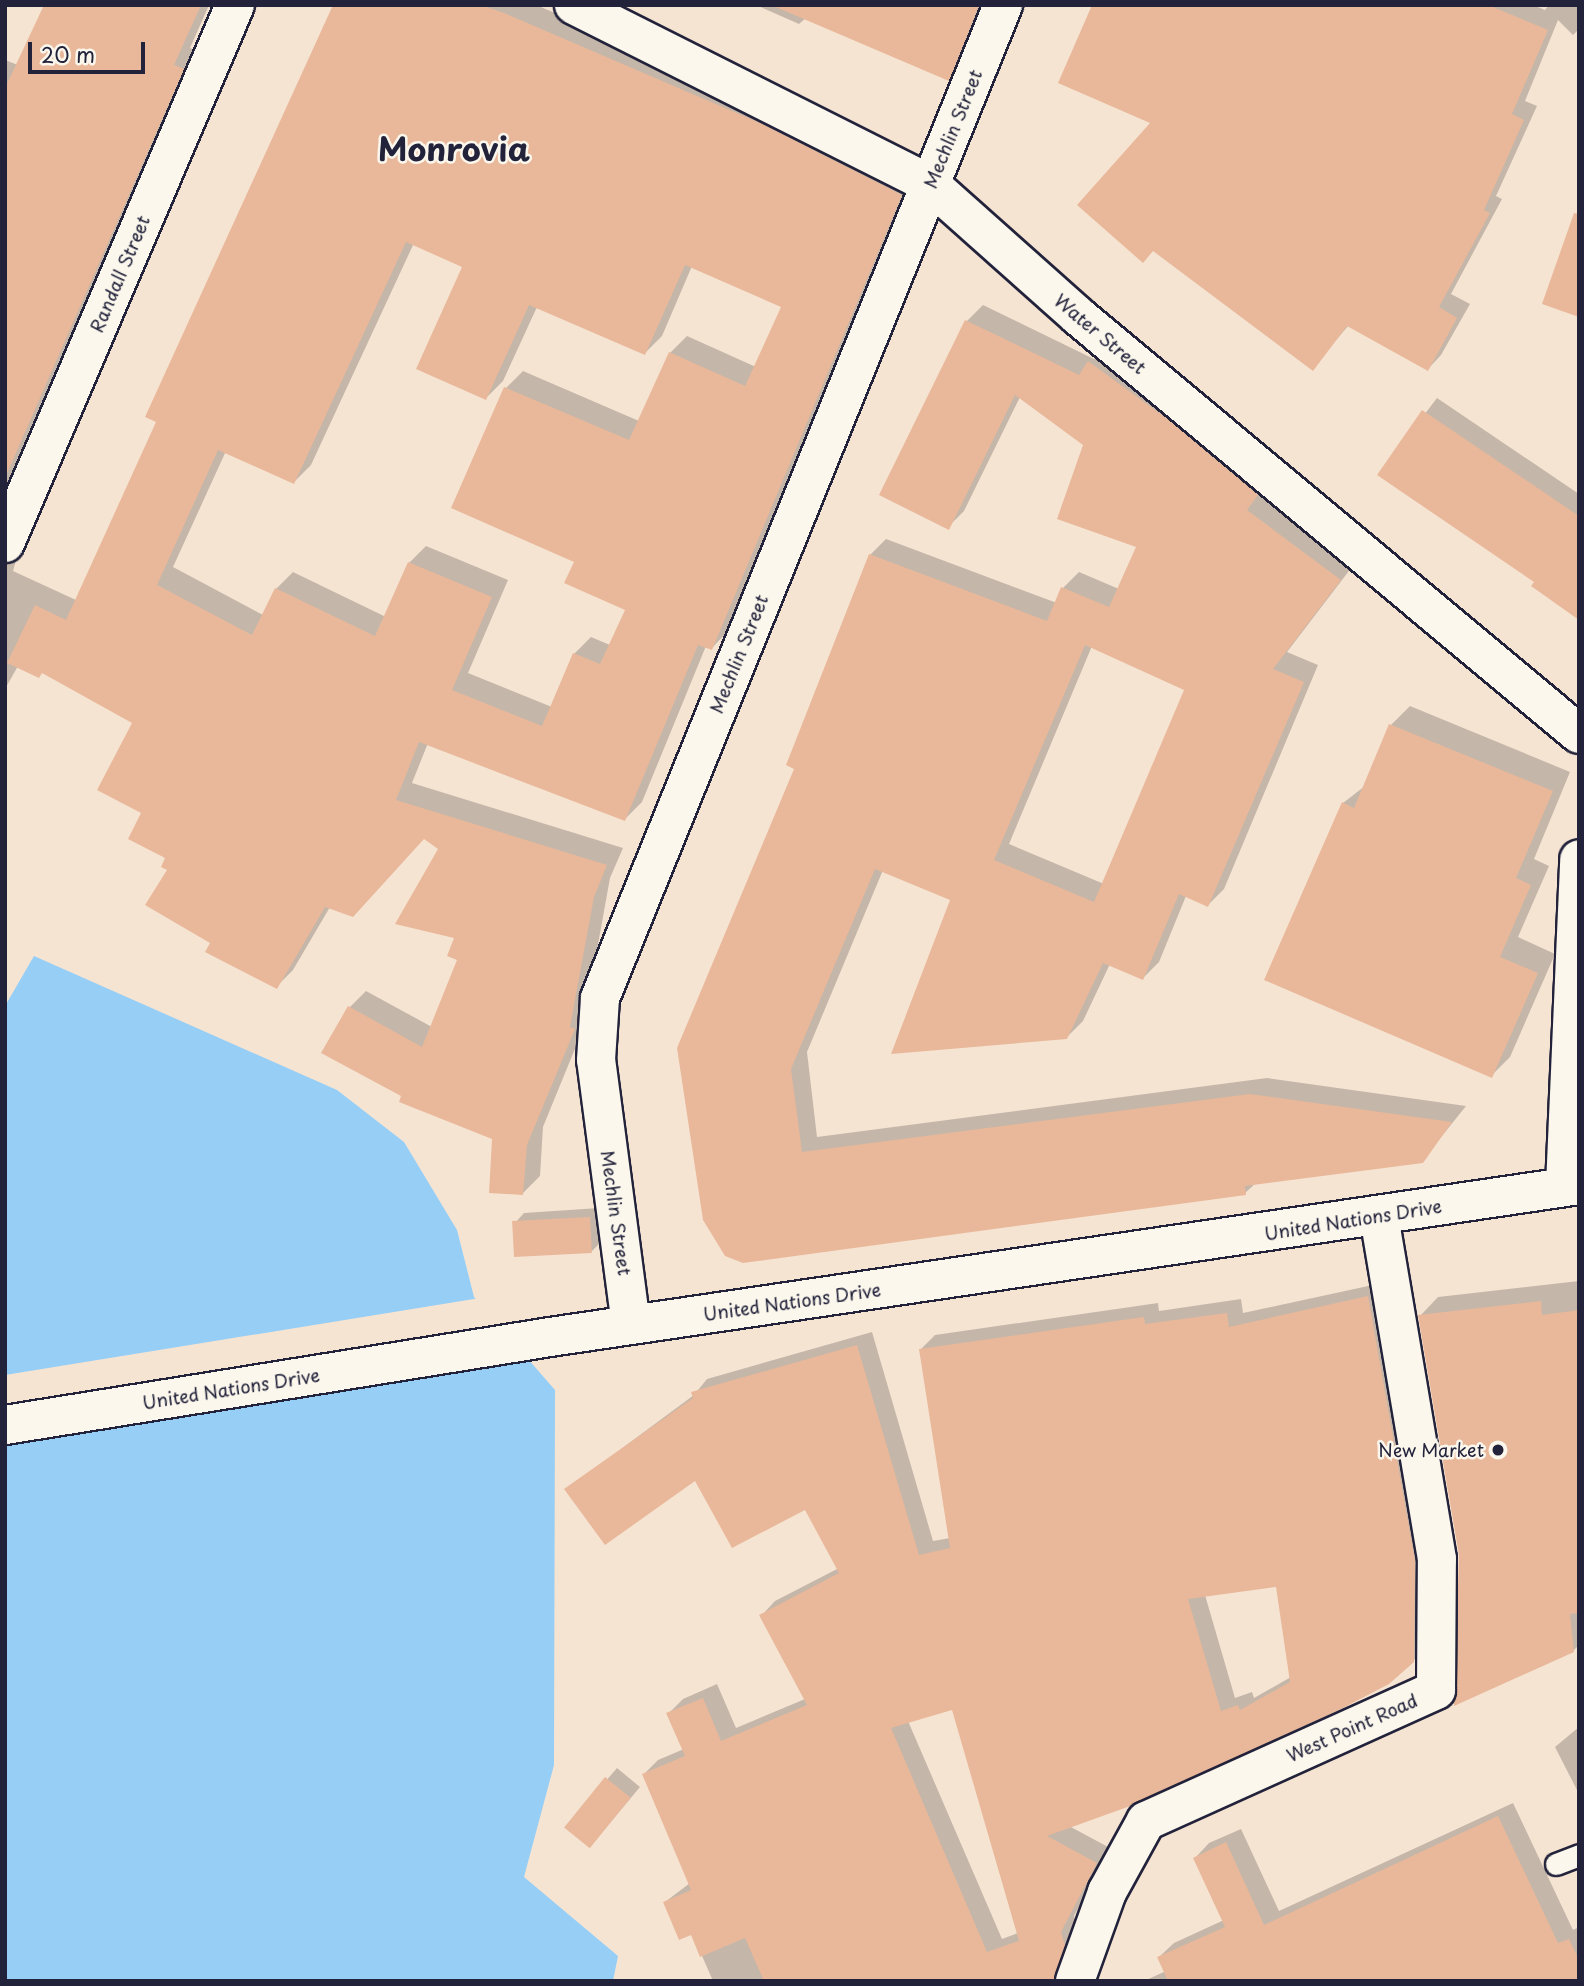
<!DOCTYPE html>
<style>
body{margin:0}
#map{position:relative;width:1584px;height:1986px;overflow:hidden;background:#f6e4d3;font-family:"Playpen Sans",sans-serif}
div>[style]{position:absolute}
.water>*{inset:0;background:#96cef6}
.pier>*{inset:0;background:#f6e4d3}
.shadow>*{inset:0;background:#0003}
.building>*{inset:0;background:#e9b89a;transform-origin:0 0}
.roads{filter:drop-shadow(2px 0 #22223b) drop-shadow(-2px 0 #22223b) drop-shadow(0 2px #22223b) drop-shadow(0 -2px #22223b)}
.service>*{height:21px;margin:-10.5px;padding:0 10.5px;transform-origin:10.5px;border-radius:10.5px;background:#fbf7ec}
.minor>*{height:38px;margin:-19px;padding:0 19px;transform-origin:19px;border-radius:19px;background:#fbf7ec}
.tertiary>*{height:38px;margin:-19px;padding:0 19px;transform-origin:19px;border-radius:19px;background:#fbf7ec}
.secondary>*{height:38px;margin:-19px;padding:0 19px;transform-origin:19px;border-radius:19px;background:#fbf7ec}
.dots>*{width:19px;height:19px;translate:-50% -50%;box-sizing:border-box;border:4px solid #fbf7ec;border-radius:50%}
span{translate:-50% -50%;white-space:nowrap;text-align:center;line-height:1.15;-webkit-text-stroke:5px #fbf7ec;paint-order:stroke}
.street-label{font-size:18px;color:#22223b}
.poi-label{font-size:18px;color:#22223b}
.right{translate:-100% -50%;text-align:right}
.town-label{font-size:32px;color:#22223b;font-weight:700}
.frame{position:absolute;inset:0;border:7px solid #22223b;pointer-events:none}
.scale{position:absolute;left:28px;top:42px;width:117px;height:32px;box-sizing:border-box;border:4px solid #22223b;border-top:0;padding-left:9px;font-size:21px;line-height:24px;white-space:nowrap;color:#22223b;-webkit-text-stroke:5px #fbf7ec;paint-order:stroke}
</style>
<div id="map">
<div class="water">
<div style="clip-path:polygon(34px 956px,337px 1090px,404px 1142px,457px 1230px,474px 1297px,555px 1390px,554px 1765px,524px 1877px,618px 1956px,613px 1981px,5px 1981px,5px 1006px)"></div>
</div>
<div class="pier">
<div style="clip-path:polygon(480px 1298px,516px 1340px,5px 1444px,5px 1375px)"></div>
</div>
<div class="shadow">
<div style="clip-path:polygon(45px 5px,209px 5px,190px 48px,200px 52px,5px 494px,5px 60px,18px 65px)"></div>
<div style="clip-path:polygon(evenodd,334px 5px,536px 5px,777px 107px,918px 177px,728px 631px,712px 648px,706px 646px,642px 802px,625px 819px,428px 743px,412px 783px,623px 848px,610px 878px,586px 1011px,590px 1012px,543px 1127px,540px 1176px,523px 1193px,494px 1138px,404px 1095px,349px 1008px,366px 991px,432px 1027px,460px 959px,440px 848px,425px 837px,330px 907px,293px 970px,276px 987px,212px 942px,170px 870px,144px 812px,134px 722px,43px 671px,18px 666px,5px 689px,5px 554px,17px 557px,13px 571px,76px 600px,158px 421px,334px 5px,414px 243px,465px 266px,486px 398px,503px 381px,537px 307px,645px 353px,662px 336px,692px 266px,784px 306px,756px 367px,687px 336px,670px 353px,639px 421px,523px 371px,506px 388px,453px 507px,576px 561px,627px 609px,610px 645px,591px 637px,574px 654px,552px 707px,468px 673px,508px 580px,426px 546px,409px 563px,386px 617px,293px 572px,276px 589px,263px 615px,173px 567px,226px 451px,294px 482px,311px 465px,414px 243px)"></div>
<div style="clip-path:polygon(756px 5px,989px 5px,966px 61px,948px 79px,806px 18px,799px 24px)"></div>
<div style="clip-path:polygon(1094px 5px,1533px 5px,1545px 10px,1549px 5px,1579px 5px,1579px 29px,1573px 35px,1558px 20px,1525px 101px,1537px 106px,1496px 196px,1502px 199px,1451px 294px,1470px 304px,1441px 355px,1428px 369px,1349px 325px,1312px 368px,1154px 249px,1153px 122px)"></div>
<div style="clip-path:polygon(evenodd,983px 305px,1094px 359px,1106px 347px,1355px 563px,1287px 652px,1318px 665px,1224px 889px,1208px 905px,1186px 896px,1159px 962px,1143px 978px,1110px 964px,1083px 1021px,1066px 1038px,953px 899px,883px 870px,807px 1052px,817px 1137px,1267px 1078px,1466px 1106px,1422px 1161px,1256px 1183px,1245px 1193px,744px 1261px,870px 555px,886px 539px,1057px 603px,1063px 588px,1079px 572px,1119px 589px,1139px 546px,1085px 444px,1020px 397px,964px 511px,948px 527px,967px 321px,983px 305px,1092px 646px,1187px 689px,1104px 884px,1009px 844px,1092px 646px)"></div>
<div style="clip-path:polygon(1437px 398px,1579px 494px,1579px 618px,1537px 581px,1379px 474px)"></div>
<div style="clip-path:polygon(1410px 706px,1570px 772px,1534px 859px,1549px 866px,1518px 937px,1555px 954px,1510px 1057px,1491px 1076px,1343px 803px,1365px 786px,1391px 725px)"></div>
<div style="clip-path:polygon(599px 1208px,602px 1241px,592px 1251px,514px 1224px,524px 1213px)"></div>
<div style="clip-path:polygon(1579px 1281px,1579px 1645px,1573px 1651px,1460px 1555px,1420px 1316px,1438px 1297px)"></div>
<div style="clip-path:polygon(evenodd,1382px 1283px,1429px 1546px,1428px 1646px,1413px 1661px,1069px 1826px,1110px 1848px,1074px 1916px,1078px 1930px,1062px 1981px,713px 1981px,692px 1933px,665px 1902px,690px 1883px,644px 1774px,658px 1760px,684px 1749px,668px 1714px,683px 1699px,717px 1684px,736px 1728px,805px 1699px,761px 1616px,775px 1601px,839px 1568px,806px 1507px,696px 1478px,567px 1489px,694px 1395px,707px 1379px,872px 1332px,933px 1541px,950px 1538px,921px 1349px,935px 1335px,1158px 1303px,1159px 1311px,1241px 1299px,1243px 1313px,1382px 1283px,1277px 1585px,1291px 1677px,1254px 1698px,1252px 1692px,1235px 1698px,1205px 1595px,1277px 1585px,1382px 1283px,953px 1708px,1018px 1933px,1002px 1939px,908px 1721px,953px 1708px)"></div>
<div style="clip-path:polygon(1579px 1727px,1579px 1794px,1555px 1747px)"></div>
<div style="clip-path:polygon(617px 1768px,640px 1787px,599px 1836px,566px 1827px)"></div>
<div style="clip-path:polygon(1513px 1803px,1573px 1930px,1579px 1927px,1579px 1981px,1144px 1981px,1166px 1971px,1159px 1957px,1174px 1943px,1224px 1920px,1195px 1858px,1209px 1843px,1241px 1829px,1279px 1911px)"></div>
</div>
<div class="building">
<div style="clip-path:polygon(44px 5px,201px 5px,174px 65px,184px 69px,5px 478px,5px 88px)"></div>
<div style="clip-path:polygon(evenodd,333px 5px,481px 5px,504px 13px,760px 123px,902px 195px,712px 650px,698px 645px,625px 821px,419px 742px,396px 800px,607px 865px,594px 897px,570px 1027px,575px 1029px,527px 1145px,523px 1195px,489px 1193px,492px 1139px,399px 1102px,401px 1096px,321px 1053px,348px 1006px,422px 1047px,457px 960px,447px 956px,454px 938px,395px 924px,438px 849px,424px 839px,353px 917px,325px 907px,277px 989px,205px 952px,210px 943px,145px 905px,167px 870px,161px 867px,165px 858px,128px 839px,141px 813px,97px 790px,132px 723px,42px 673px,39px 678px,7px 663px,35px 605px,66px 620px,156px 422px,145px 417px,333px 5px,406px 242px,462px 267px,416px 369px,486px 400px,529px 305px,645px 355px,685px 265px,781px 307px,745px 386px,669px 352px,629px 440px,504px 387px,451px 508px,574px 562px,564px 583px,625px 610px,600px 664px,573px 653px,542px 726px,452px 690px,492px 597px,408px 562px,375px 636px,275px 588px,252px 635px,157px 585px,218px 450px,294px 484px,406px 242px)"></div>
<div style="clip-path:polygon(771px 5px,979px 5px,949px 81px)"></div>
<div style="clip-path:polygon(1092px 5px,1488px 5px,1548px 30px,1512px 114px,1524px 120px,1484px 210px,1490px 213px,1439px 307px,1457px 318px,1428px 371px,1347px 326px,1313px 371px,1153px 251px,1143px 263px,1077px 205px,1150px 123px,1058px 83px)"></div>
<div style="clip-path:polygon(1574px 213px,1579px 214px,1579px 317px,1542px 304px)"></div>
<div style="clip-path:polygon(evenodd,965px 320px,1079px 375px,1088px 361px,1166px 418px,1258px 495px,1247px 510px,1341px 580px,1273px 669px,1304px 682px,1208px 907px,1179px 894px,1143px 980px,1103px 963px,1067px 1039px,891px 1054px,950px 900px,875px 869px,791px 1069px,802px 1152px,1250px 1094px,1452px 1122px,1423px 1163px,1245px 1186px,1246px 1195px,743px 1263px,725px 1256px,703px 1220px,677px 1048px,794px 769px,786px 765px,869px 554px,1047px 621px,1061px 587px,1109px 607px,1136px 547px,1057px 519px,1083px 445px,1015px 395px,949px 530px,879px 495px,965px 320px,1085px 645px,1184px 690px,1094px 902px,994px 860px,1085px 645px)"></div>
<div style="clip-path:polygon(1422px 410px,1579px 516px,1579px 620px,1531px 586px,1534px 582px,1377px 475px)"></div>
<div style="clip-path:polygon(1389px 724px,1553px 791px,1516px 878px,1531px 885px,1500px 957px,1538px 973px,1492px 1078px,1264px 980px,1342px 802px,1354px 808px)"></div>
<div style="left:590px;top:1217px;width:36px;height:78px;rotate:87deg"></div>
<div style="clip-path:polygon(evenodd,1368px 1296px,1415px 1561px,1414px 1662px,1389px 1684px,1341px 1709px,1133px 1805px,1047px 1836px,1097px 1863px,1061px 1932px,1065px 1946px,1054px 1981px,764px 1981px,745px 1938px,700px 1957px,691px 1935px,679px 1940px,663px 1902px,691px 1890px,642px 1774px,685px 1756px,666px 1713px,703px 1698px,721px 1741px,807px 1705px,759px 1615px,839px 1573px,805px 1510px,732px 1548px,695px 1481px,605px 1545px,564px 1489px,693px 1398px,691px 1392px,857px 1345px,919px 1555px,950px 1548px,919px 1349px,1144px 1317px,1145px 1324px,1227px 1313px,1229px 1327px,1368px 1296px,1276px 1587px,1290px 1682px,1240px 1710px,1238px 1705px,1221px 1711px,1188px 1599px,1276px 1587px,1368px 1296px,952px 1710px,1019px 1941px,987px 1952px,891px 1728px,952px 1710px)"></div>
<div style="clip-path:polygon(1541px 1301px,1542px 1315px,1579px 1310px,1579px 1613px,1570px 1614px,1574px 1652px,1454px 1706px,1459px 1555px,1418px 1315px)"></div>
<div style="left:605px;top:1777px;width:33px;height:65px;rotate:39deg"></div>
<div style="clip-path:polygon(1498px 1816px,1558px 1943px,1569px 1939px,1579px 1960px,1579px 1981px,1168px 1981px,1157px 1957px,1225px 1927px,1193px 1858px,1226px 1842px,1264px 1925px)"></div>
</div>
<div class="roads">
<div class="service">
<div style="left:1556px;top:1864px;width:25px;rotate:-21deg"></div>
</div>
<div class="minor">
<div style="left:5px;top:543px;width:585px;rotate:-66.85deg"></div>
<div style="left:1565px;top:1186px;width:327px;rotate:-87.5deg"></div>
<div style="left:1075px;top:1981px;width:95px;rotate:-70.2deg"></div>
<div style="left:1107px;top:1892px;width:81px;rotate:-61.2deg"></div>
<div style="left:1146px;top:1821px;width:318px;rotate:-24.3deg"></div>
<div style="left:1436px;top:1690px;width:131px;rotate:-89.6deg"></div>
<div style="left:1437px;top:1559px;width:347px;rotate:-99.6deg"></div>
</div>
<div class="tertiary">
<div style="left:574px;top:5px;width:398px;rotate:26.7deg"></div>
<div style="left:930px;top:184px;width:198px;rotate:41.7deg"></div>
<div style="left:1078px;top:316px;width:652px;rotate:39.84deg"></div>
<div style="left:631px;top:1325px;width:267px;rotate:-97.5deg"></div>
<div style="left:596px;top:1060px;width:62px;rotate:-86.3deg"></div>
<div style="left:600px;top:998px;width:1072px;rotate:-67.91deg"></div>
</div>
<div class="secondary">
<div style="left:5px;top:1425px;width:552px;rotate:-9.17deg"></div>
<div style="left:550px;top:1337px;width:1040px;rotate:-8.4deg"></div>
</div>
</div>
<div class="dots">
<div style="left:1498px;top:1450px;background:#22223b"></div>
</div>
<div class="street-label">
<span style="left:953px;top:129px;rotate:-68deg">Mechlin Street</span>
<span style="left:120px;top:274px;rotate:-67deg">Randall Street</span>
<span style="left:1100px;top:334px;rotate:40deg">Water Street</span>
<span style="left:739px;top:654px;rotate:-68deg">Mechlin Street</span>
<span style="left:616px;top:1213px;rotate:82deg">Mechlin Street</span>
<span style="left:1353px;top:1220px;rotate:-9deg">United Nations Drive</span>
<span style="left:792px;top:1302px;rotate:-8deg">United Nations Drive</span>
<span style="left:231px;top:1389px;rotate:-9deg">United Nations Drive</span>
<span style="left:1352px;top:1728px;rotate:-24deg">West Point Road</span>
</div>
<div class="poi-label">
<span class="right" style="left:1484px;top:1450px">New Market</span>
</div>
<div class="town-label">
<span style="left:454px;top:148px">Monrovia</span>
</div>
<div class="frame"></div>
<div class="scale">20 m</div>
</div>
